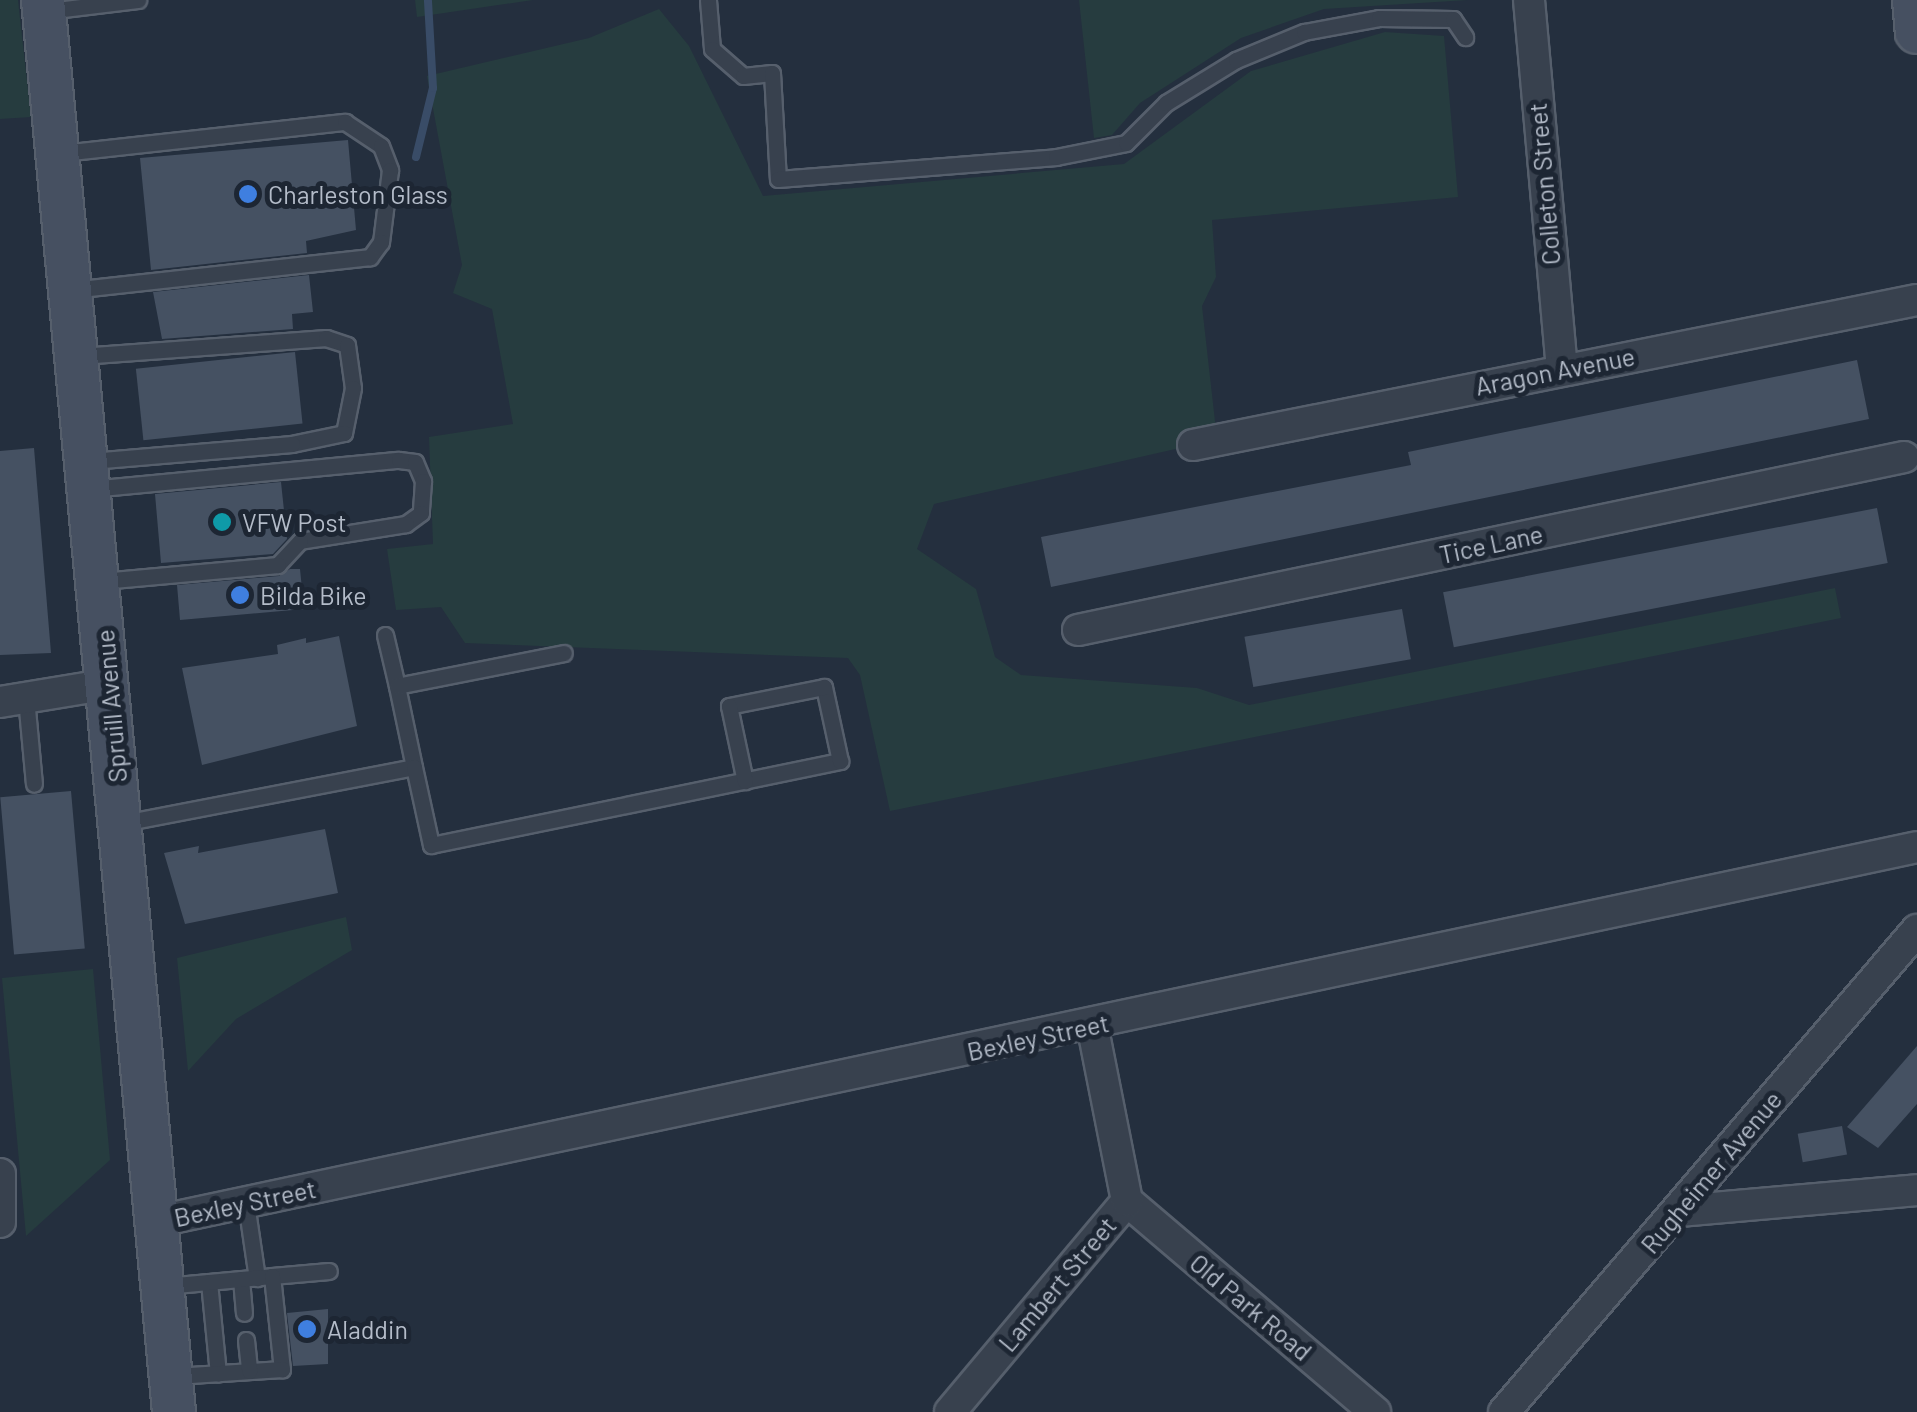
<!DOCTYPE html>
<style>
body{margin:0}
#map{position:relative;width:1917px;height:1412px;overflow:hidden;background:#242f3e;font-family:Barlow,sans-serif}
div>[style]{position:absolute}
.green>*{inset:0;background:#263c3f}
.stream>*{height:8px;margin:-4px;padding:0 4px;transform-origin:4px;border-radius:4px;background:#394c67}
.building>*{inset:0;background:#455162;transform-origin:0 0}
.roads{filter:drop-shadow(2px 0 #565f6c) drop-shadow(-2px 0 #565f6c) drop-shadow(0 2px #565f6c) drop-shadow(0 -2px #565f6c)}
.lane>*{height:15px;margin:-7.5px;padding:0 7.5px;transform-origin:7.5px;border-radius:7.5px;background:#38414e}
.street>*{height:30px;margin:-15px;padding:0 15px;transform-origin:15px;border-radius:15px;background:#38414e}
.secondary>*{height:42px;margin:-21px;padding:0 21px;transform-origin:21px;border-radius:21px;background:#465061}
.dots>*{width:28px;height:28px;translate:-50% -50%;box-sizing:border-box;border:5px solid #1d2633;border-radius:50%}
span{translate:-50% -50%;white-space:nowrap;text-align:center;line-height:1.15;-webkit-text-stroke:10px #1d2633;paint-order:stroke}
.street-label{font-size:25px;color:#b4bcc9}
.poi-label{font-size:25px;color:#b4bcc9}
.left{translate:0 -50%;text-align:left}
</style>
<div id="map">
<div class="green">
<div style="clip-path:polygon(0 0,18px 0,31px 117px,0 119px)"></div>
<div style="clip-path:polygon(415px 0,533px 0,417px 17px)"></div>
<div style="clip-path:polygon(1079px 0,1468px 0,1324px 9px,1241px 38px,1140px 103px,1112px 135px,1094px 138px)"></div>
<div style="clip-path:polygon(659px 9px,689px 46px,763px 196px,1124px 164px,1251px 71px,1385px 32px,1444px 36px,1458px 197px,1212px 220px,1216px 277px,1202px 306px,1216px 430px,1193px 445px,934px 504px,917px 549px,976px 589px,995px 657px,1021px 675px,1197px 688px,1249px 705px,1835px 588px,1841px 618px,890px 811px,860px 675px,848px 658px,465px 643px,441px 607px,396px 610px,387px 549px,433px 544px,429px 437px,513px 424px,492px 309px,453px 293px,462px 265px,427px 76px,589px 38px)"></div>
<div style="clip-path:polygon(346px 917px,352px 950px,236px 1019px,188px 1071px,177px 958px)"></div>
<div style="clip-path:polygon(93px 969px,110px 1160px,26px 1236px,2px 978px)"></div>
</div>
<div class="stream">
<div style="left:416px;top:157px;width:71px;rotate:-76.2deg"></div>
<div style="left:433px;top:88px;width:88px;rotate:-93.3deg"></div>
</div>
<div class="building">
<div style="clip-path:polygon(348px 140px,356px 230px,306px 241px,307px 253px,151px 270px,140px 158px)"></div>
<div style="clip-path:polygon(309px 275px,313px 312px,292px 314px,293px 329px,162px 339px,153px 292px)"></div>
<div style="left:295px;top:352px;width:72px;height:160px;rotate:84deg"></div>
<div style="clip-path:polygon(1857px 360px,1869px 419px,1051px 587px,1041px 537px,1411px 465px,1408px 452px)"></div>
<div style="clip-path:polygon(34px 448px,51px 653px,0 655px,0 451px)"></div>
<div style="clip-path:polygon(281px 482px,287px 539px,273px 554px,161px 563px,155px 494px)"></div>
<div style="left:1877px;top:508px;width:56px;height:442px;rotate:79deg"></div>
<div style="clip-path:polygon(290px 569px,300px 569px,304px 609px,180px 620px,177px 585px,279px 576px)"></div>
<div style="left:1402px;top:609px;width:51px;height:160px;rotate:80deg"></div>
<div style="clip-path:polygon(339px 636px,357px 726px,202px 765px,182px 668px,278px 654px,277px 645px,306px 638px,306px 643px)"></div>
<div style="left:71px;top:791px;width:158px;height:71px;rotate:85deg"></div>
<div style="clip-path:polygon(325px 829px,338px 893px,185px 924px,164px 853px,199px 846px,198px 853px)"></div>
<div style="clip-path:polygon(1917px 1046px,1917px 1104px,1878px 1148px,1847px 1127px)"></div>
<div style="left:1842px;top:1126px;width:29px;height:45px;rotate:80deg"></div>
<div style="clip-path:polygon(328px 1309px,328px 1364px,293px 1366px,287px 1313px)"></div>
</div>
<div class="roads">
<div class="lane">
<div style="left:708px;top:0;width:49px;rotate:85.3deg"></div>
<div style="left:712px;top:49px;width:41px;rotate:41.1deg"></div>
<div style="left:743px;top:76px;width:29px;rotate:-6deg"></div>
<div style="left:772px;top:73px;width:106px;rotate:86.8deg"></div>
<div style="left:778px;top:179px;width:279px;rotate:-4.5deg"></div>
<div style="left:1056px;top:157px;width:71px;rotate:-11.3deg"></div>
<div style="left:1126px;top:143px;width:57px;rotate:-45deg"></div>
<div style="left:1166px;top:103px;width:82px;rotate:-31.6deg"></div>
<div style="left:1236px;top:60px;width:74px;rotate:-22.4deg"></div>
<div style="left:1304px;top:32px;width:76px;rotate:-10.6deg"></div>
<div style="left:1379px;top:18px;width:74px;rotate:0.8deg"></div>
<div style="left:1453px;top:19px;width:22px;rotate:56deg"></div>
<div style="left:48px;top:11px;width:91px;rotate:-7deg"></div>
<div style="left:62px;top:153px;width:285px;rotate:-6.3deg"></div>
<div style="left:345px;top:122px;width:43px;rotate:33.7deg"></div>
<div style="left:381px;top:146px;width:26px;rotate:69deg"></div>
<div style="left:390px;top:170px;width:73px;rotate:97.1deg"></div>
<div style="left:381px;top:242px;width:19px;rotate:126deg"></div>
<div style="left:370px;top:257px;width:300px;rotate:173.7deg"></div>
<div style="left:80px;top:356px;width:247px;rotate:-4.2deg"></div>
<div style="left:326px;top:338px;width:22px;rotate:18deg"></div>
<div style="left:347px;top:345px;width:43px;rotate:82.1deg"></div>
<div style="left:353px;top:388px;width:46px;rotate:101.3deg"></div>
<div style="left:344px;top:433px;width:53px;rotate:168.1deg"></div>
<div style="left:292px;top:444px;width:205px;rotate:175.2deg"></div>
<div style="left:90px;top:489px;width:310px;rotate:-5.4deg"></div>
<div style="left:399px;top:460px;width:16px;rotate:7deg"></div>
<div style="left:415px;top:462px;width:21px;rotate:67deg"></div>
<div style="left:423px;top:481px;width:32px;rotate:94deg"></div>
<div style="left:421px;top:513px;width:19px;rotate:144deg"></div>
<div style="left:406px;top:524px;width:107px;rotate:170.9deg"></div>
<div style="left:300px;top:541px;width:33px;rotate:133deg"></div>
<div style="left:278px;top:565px;width:177px;rotate:174.8deg"></div>
<div style="left:385px;top:635px;width:52px;rotate:76.8deg"></div>
<div style="left:26px;top:698px;width:86px;rotate:84.7deg"></div>
<div style="left:414px;top:767px;width:83px;rotate:-101.9deg"></div>
<div style="left:397px;top:686px;width:170px;rotate:-11.2deg"></div>
<div style="left:123px;top:823px;width:296px;rotate:-10.9deg"></div>
<div style="left:414px;top:767px;width:80px;rotate:77.7deg"></div>
<div style="left:431px;top:845px;width:418px;rotate:-11.6deg"></div>
<div style="left:840px;top:761px;width:76px;rotate:-102.2deg"></div>
<div style="left:824px;top:687px;width:97px;rotate:168.7deg"></div>
<div style="left:729px;top:706px;width:77px;rotate:78deg"></div>
<div style="left:246px;top:1203px;width:76px;rotate:81.7deg"></div>
<div style="left:272px;top:1276px;width:57px;rotate:-5deg"></div>
<div style="left:241px;top:1279px;width:34px;rotate:85deg"></div>
<div style="left:209px;top:1282px;width:92px;rotate:84.4deg"></div>
<div style="left:165px;top:1286px;width:107px;rotate:-5.3deg"></div>
<div style="left:272px;top:1276px;width:94px;rotate:83.9deg"></div>
<div style="left:282px;top:1369px;width:107px;rotate:176.3deg"></div>
<div style="left:246px;top:1340px;width:31px;rotate:84deg"></div>
</div>
<div class="street">
<div style="left:1529px;top:0;width:370px;rotate:84.9deg"></div>
<div style="left:1193px;top:445px;width:738px;rotate:-11.33deg"></div>
<div style="left:1078px;top:630px;width:844px;rotate:-11.83deg"></div>
<div style="left:0;top:702px;width:111px;rotate:-9.3deg"></div>
<div style="left:0;top:1174px;width:48px;rotate:90deg"></div>
<div style="left:1127px;top:1201px;width:326px;rotate:40.4deg"></div>
<div style="left:1679px;top:1211px;width:239px;rotate:-5deg"></div>
<div style="left:158px;top:1221px;width:1798px;rotate:-12deg"></div>
<div style="left:950px;top:1412px;width:275px;rotate:-50deg"></div>
<div style="left:1127px;top:1201px;width:179px;rotate:-101.2deg"></div>
<div style="left:1504px;top:1412px;width:635px;rotate:-49.41deg"></div>
</div>
<div class="secondary">
<div style="left:43px;top:0;width:1418px;rotate:84.7deg"></div>
<div style="left:1914px;top:0;width:32px;rotate:85deg"></div>
</div>
</div>
<div class="dots">
<div style="left:248px;top:194px;background:#3f7fe0"></div>
<div style="left:222px;top:522px;background:#0f9aa8"></div>
<div style="left:240px;top:595px;background:#3f7fe0"></div>
<div style="left:307px;top:1329px;background:#3f7fe0"></div>
</div>
<div class="street-label">
<span style="left:1544px;top:184px;rotate:-95deg">Colleton Street</span>
<span style="left:1555px;top:371px;rotate:-11deg">Aragon Avenue</span>
<span style="left:1491px;top:544px;rotate:-12deg">Tice Lane</span>
<span style="left:111px;top:706px;rotate:-95deg">Spruill Avenue</span>
<span style="left:1038px;top:1037px;rotate:-12deg">Bexley Street</span>
<span style="left:1711px;top:1172px;rotate:-50deg">Rugheimer Avenue</span>
<span style="left:245px;top:1203px;rotate:-12deg">Bexley Street</span>
<span style="left:1057px;top:1284px;rotate:-50deg">Lambert Street</span>
<span style="left:1251px;top:1307px;rotate:40deg">Old Park Road</span>
</div>
<div class="poi-label">
<span class="left" style="left:268px;top:194px">Charleston Glass</span>
<span class="left" style="left:242px;top:522px">VFW Post</span>
<span class="left" style="left:260px;top:595px">Bilda Bike</span>
<span class="left" style="left:327px;top:1329px">Aladdin</span>
</div>
</div>
